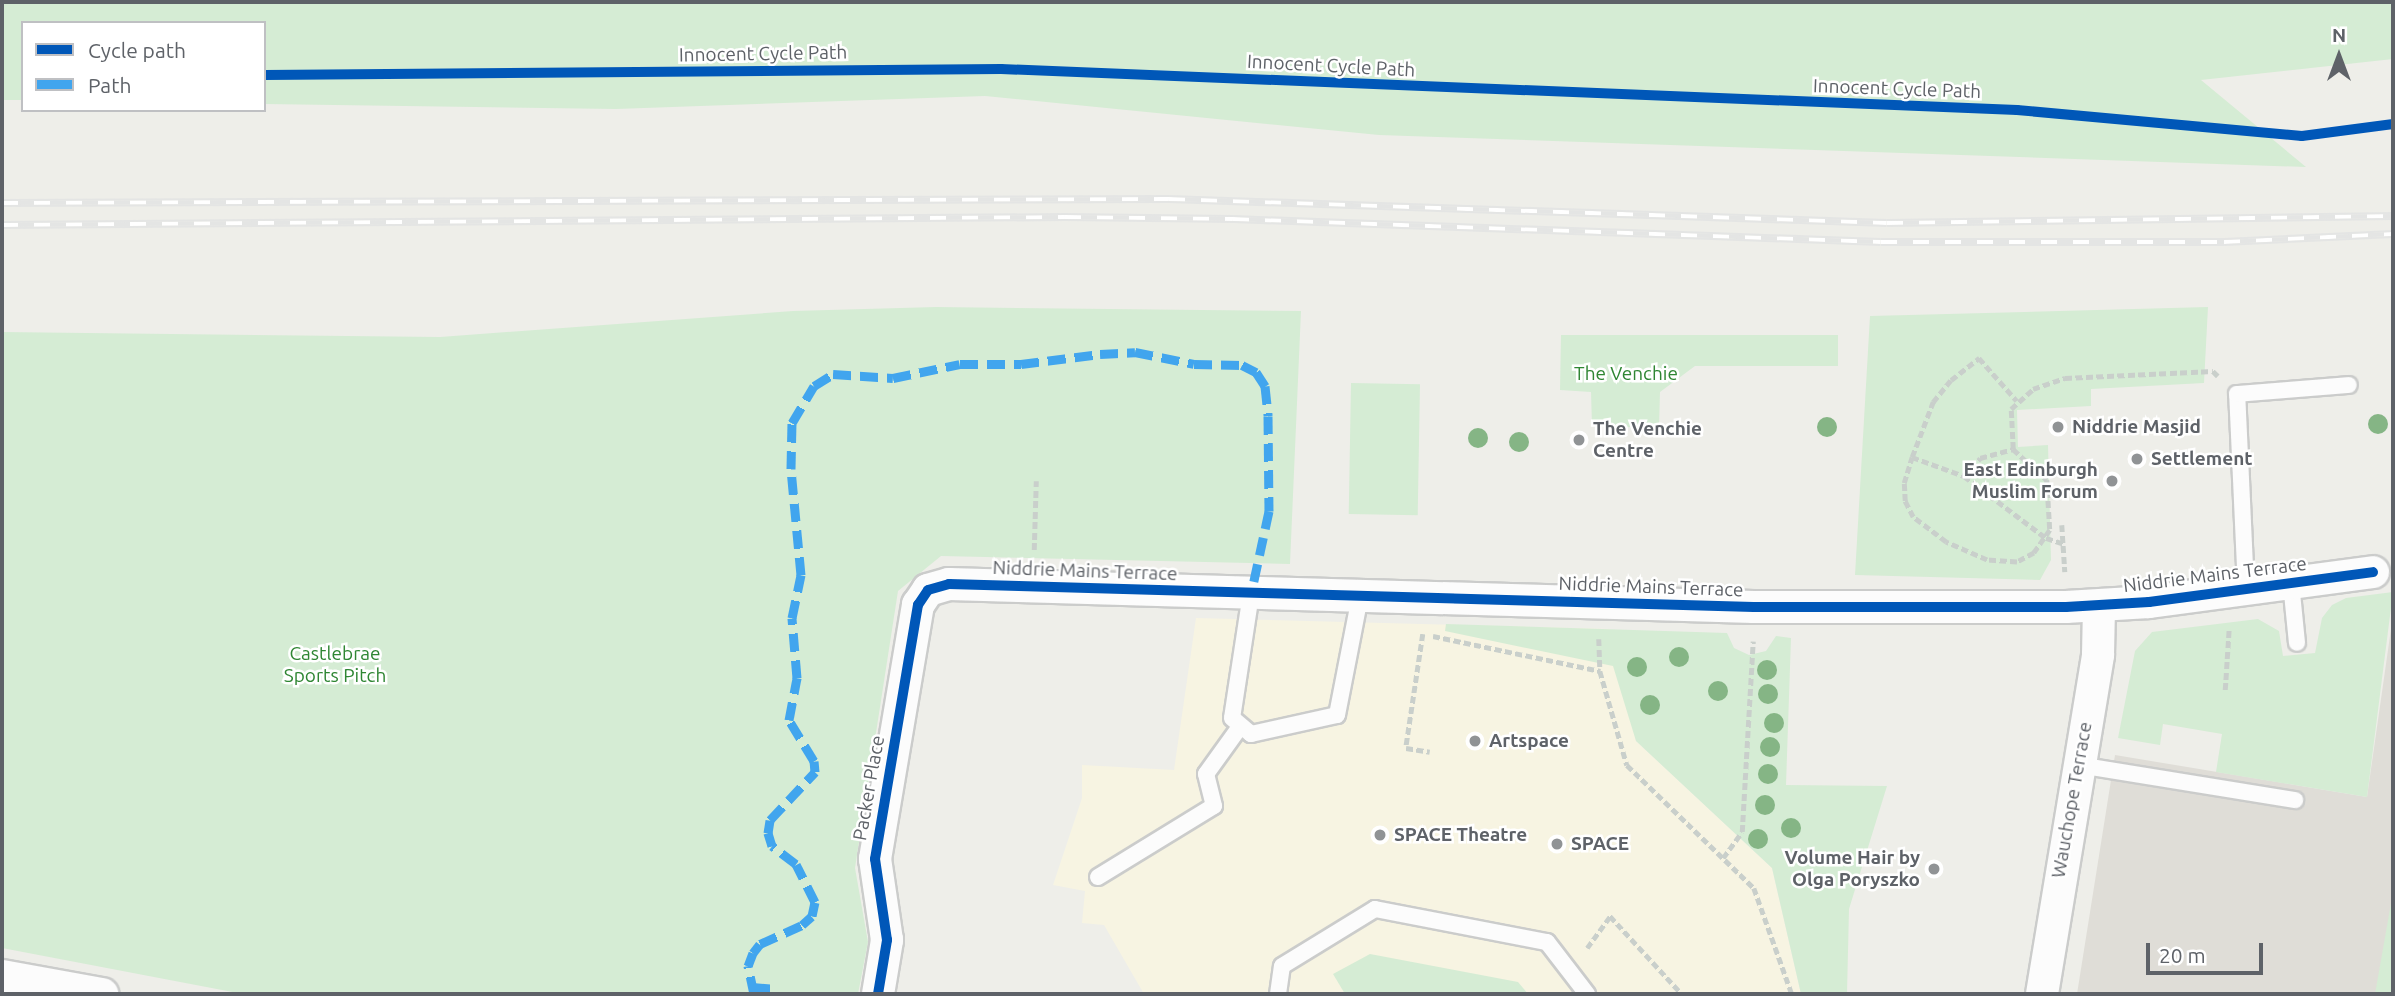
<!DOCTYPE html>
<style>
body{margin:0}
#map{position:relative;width:2395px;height:996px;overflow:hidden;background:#eeeee9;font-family:Ubuntu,sans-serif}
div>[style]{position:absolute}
.commercial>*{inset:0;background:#f7f4e2}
.education>*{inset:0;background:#dfddd7}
.green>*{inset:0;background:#d5ecd4;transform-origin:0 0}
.path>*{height:4.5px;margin-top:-2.25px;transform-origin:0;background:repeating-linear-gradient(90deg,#c9cfcb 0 7px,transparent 0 10.5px)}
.roads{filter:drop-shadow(2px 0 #cbcccb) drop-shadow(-2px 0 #cbcccb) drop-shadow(0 2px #cbcccb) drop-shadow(0 -2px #cbcccb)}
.service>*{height:16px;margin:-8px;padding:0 8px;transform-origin:8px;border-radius:8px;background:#fcfcfc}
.minor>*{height:32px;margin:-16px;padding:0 16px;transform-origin:16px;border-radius:16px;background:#fcfcfc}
.rail>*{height:8px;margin-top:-4px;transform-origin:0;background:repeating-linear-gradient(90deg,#fff 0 16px,#e4e5e4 0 32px);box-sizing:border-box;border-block:2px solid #e4e5e4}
.quiet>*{height:9px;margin-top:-4.5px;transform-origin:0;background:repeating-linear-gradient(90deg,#41a5ee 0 18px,transparent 0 27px)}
.cycleway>*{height:10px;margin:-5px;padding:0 5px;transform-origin:5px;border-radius:5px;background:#0057b8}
.trees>*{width:20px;height:20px;margin:-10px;border-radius:50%;background:#85b585}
.dots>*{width:19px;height:19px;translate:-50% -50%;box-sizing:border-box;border:4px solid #fff;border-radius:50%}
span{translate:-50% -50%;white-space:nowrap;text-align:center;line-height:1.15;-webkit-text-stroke:5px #fff;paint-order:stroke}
.street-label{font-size:19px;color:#5e6268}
.park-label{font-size:19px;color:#2f8633}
.poi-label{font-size:19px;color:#5e6268;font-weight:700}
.left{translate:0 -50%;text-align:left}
.right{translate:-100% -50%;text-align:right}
.frame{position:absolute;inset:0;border:4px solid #5e6268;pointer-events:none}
.legend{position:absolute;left:21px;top:21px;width:245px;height:91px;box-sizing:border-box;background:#fff;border:2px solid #bfc0c3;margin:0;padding:9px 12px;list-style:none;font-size:21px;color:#5e6268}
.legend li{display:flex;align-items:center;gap:14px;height:35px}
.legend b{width:35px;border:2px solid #bfc0c3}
.north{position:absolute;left:2304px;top:21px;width:70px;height:70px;-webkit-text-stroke:5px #fff;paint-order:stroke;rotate:0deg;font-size:19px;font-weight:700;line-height:28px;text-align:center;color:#5e6268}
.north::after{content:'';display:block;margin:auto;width:24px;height:32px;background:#5e6268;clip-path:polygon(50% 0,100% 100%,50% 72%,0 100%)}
.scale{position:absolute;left:2146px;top:943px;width:117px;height:32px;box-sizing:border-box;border:4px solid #5e6268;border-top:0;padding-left:9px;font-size:21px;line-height:24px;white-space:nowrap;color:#5e6268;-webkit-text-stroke:5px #fff;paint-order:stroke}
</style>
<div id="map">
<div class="commercial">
<div style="clip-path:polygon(1196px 618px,1610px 629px,1636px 741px,1772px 868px,1801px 994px,1144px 994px,1104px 925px,1082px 923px,1085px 891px,1053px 885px,1082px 798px,1082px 765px,1174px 770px)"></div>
</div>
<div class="education">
<div style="clip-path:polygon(2393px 615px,2393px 994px,2077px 994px,2115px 755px,2367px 797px)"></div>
</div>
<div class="green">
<div style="clip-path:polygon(2px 2px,2393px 2px,2393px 59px,2201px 80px,2306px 167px,1379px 135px,985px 96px,616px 109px,264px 104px,264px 23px,23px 23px,23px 100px,2px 100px)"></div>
<div style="clip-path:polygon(936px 307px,1301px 311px,1290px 564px,941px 556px,898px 591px,855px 868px,868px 942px,858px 994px,243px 994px,2px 948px,2px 332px,440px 337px,793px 311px)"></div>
<div style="clip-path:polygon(2208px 307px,2204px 383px,2091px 389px,2091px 406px,2017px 410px,2018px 447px,2048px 445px,2051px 560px,2040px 580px,1855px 575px,1870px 316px)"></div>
<div style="clip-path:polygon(1561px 335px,1838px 335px,1838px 366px,1695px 366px,1660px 392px,1659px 428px,1592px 426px,1591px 392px,1560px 390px)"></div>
<div style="left:1351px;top:383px;width:69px;height:131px;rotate:1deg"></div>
<div style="clip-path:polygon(2393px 592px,2367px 797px,2216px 772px,2222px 734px,2163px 724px,2160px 745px,2118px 738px,2135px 651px,2152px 632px,2258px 619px,2279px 631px,2283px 656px,2315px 653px,2322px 618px,2332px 605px,2346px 598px)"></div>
<div style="clip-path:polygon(1446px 624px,1727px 633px,1734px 648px,1749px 655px,1766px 651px,1776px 636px,1791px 638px,1786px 785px,1887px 786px,1849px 909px,1847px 994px,1801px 994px,1772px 868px,1636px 741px,1613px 666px,1445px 631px)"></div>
<div style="clip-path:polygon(2393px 892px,2393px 994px,2375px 994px)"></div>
<div style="clip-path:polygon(1370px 954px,1518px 982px,1528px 994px,1345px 994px,1333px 974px)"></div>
</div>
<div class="path">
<div style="left:2013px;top:449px;width:40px;rotate:-92.9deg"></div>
<div style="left:2011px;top:409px;width:30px;rotate:-42deg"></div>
<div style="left:2033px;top:389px;width:34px;rotate:-19deg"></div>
<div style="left:2065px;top:378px;width:148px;rotate:-2.7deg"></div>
<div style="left:2213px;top:371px;width:7px;rotate:45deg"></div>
<div style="left:1912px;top:457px;width:55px;rotate:20.1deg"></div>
<div style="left:1964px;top:476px;width:103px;rotate:37.1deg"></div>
<div style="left:2046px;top:538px;width:19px;rotate:18deg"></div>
<div style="left:1964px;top:476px;width:24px;rotate:-48deg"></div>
<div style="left:1980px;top:458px;width:34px;rotate:-15deg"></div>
<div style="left:2013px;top:449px;width:46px;rotate:42.4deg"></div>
<div style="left:2047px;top:480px;width:50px;rotate:86.6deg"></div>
<div style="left:2050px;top:530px;width:28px;rotate:125deg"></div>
<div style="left:2034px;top:553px;width:19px;rotate:152deg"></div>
<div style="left:2017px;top:562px;width:30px;rotate:-176deg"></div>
<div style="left:1987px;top:560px;width:45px;rotate:-156.3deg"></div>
<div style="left:1946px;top:542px;width:41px;rotate:-142.9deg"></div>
<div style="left:1913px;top:517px;width:18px;rotate:-117deg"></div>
<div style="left:1905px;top:501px;width:18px;rotate:-93deg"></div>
<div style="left:1904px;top:483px;width:27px;rotate:-73deg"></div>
<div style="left:1912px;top:457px;width:59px;rotate:-69.1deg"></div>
<div style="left:1933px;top:402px;width:28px;rotate:-51deg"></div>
<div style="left:1951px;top:380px;width:36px;rotate:-38deg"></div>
<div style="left:1979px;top:358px;width:57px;rotate:48.5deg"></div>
<div style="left:2062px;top:525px;width:47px;rotate:86.3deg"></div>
<div style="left:1034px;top:550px;width:69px;rotate:-88.3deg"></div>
<div style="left:1423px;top:634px;width:115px;rotate:98.5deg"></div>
<div style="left:1406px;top:748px;width:24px;rotate:9deg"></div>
<div style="left:1433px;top:636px;width:171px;rotate:11.8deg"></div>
<div style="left:1599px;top:639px;width:32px;rotate:88deg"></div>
<div style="left:1600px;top:671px;width:98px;rotate:74deg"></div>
<div style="left:1627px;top:765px;width:177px;rotate:44.1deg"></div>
<div style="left:1754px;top:888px;width:113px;rotate:70.3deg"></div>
<div style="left:2225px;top:690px;width:62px;rotate:-86.3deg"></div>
<div style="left:1723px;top:858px;width:32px;rotate:-54deg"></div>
<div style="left:1742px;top:832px;width:191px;rotate:-86.7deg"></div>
<div style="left:1587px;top:948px;width:39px;rotate:-54deg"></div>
<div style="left:1610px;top:916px;width:106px;rotate:47.3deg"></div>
</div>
<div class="roads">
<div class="service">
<div style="left:2291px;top:583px;width:60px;rotate:84.3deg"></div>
<div style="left:2246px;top:589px;width:195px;rotate:-92.6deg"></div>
<div style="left:2237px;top:394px;width:112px;rotate:-4.6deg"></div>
<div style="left:1251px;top:594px;width:125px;rotate:98.7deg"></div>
<div style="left:1232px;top:718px;width:25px;rotate:40deg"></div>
<div style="left:1251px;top:734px;width:88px;rotate:-12.5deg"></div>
<div style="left:1337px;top:715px;width:120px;rotate:-79deg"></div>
<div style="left:2078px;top:765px;width:220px;rotate:9.2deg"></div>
<div style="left:1098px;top:877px;width:136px;rotate:-31.5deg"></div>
<div style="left:1214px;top:806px;width:33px;rotate:-104deg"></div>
<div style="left:1206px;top:774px;width:57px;rotate:-54.3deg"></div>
<div style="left:1278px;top:994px;width:28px;rotate:-82deg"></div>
<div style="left:1282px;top:966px;width:109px;rotate:-31.5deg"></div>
<div style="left:1375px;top:909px;width:175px;rotate:10.9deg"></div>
<div style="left:1547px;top:942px;width:66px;rotate:52.4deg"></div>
</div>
<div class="minor">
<div style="left:2px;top:976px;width:102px;rotate:10.2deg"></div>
<div style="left:878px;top:994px;width:55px;rotate:-80.5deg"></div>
<div style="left:887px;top:940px;width:82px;rotate:-98.4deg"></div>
<div style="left:875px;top:859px;width:258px;rotate:-80.4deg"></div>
<div style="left:918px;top:605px;width:18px;rotate:-56deg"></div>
<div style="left:928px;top:590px;width:22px;rotate:-16deg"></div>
<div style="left:949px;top:584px;width:805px;rotate:1.64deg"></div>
<div style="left:1754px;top:607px;width:312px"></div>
<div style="left:2066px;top:607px;width:83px;rotate:-3.4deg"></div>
<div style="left:2149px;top:602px;width:226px;rotate:-7.6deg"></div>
<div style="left:2042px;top:994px;width:344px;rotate:-80.6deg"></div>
<div style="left:2098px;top:655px;width:49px;rotate:-88.8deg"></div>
</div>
</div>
<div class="rail">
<div style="left:2px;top:203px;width:1167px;rotate:-0.2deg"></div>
<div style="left:1169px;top:199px;width:718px;rotate:1.91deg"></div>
<div style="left:1887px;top:223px;width:506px;rotate:-0.79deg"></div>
<div style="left:2px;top:225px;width:1063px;rotate:-0.43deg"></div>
<div style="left:1065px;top:217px;width:168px;rotate:0.7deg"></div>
<div style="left:1233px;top:219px;width:648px;rotate:2.03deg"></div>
<div style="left:1881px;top:242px;width:343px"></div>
<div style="left:2224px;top:242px;width:169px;rotate:-2.7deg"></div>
</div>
<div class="quiet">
<div style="left:752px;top:987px;width:21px;rotate:5deg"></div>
<div style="left:754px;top:994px;width:29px;rotate:-102deg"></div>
<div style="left:748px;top:966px;width:14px;rotate:-69deg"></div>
<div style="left:753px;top:953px;width:11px;rotate:-52deg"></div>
<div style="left:760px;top:944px;width:46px;rotate:-24.3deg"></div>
<div style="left:802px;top:925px;width:13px;rotate:-42deg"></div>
<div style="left:812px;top:916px;width:14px;rotate:-78deg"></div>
<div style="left:815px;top:902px;width:42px;rotate:-116.6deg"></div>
<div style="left:796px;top:864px;width:30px;rotate:-143deg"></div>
<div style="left:772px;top:846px;width:14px;rotate:-107deg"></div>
<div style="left:768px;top:833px;width:13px;rotate:-81deg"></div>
<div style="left:770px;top:820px;width:66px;rotate:-46.8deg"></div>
<div style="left:815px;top:772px;width:11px;rotate:-95deg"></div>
<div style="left:814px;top:761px;width:48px;rotate:-121.4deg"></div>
<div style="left:789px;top:720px;width:43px;rotate:-79.2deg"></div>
<div style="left:797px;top:678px;width:60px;rotate:-94.8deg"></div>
<div style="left:792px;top:618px;width:44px;rotate:-78.2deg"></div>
<div style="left:801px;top:575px;width:106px;rotate:-95.4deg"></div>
<div style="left:791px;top:469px;width:46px;rotate:-88.8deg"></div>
<div style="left:792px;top:423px;width:43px;rotate:-59.3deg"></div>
<div style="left:814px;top:386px;width:22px;rotate:-32deg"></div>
<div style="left:833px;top:374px;width:60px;rotate:3.8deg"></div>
<div style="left:893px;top:378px;width:68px;rotate:-11.8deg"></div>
<div style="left:960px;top:364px;width:61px"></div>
<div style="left:1021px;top:364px;width:80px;rotate:-7.2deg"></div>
<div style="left:1100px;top:354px;width:35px;rotate:-3deg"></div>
<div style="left:1135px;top:352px;width:60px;rotate:11.5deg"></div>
<div style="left:1194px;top:364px;width:48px;rotate:1.2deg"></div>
<div style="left:1242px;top:365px;width:16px;rotate:27deg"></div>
<div style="left:1256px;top:372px;width:17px;rotate:57deg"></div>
<div style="left:1265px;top:386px;width:30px;rotate:84deg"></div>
<div style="left:1268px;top:416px;width:95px;rotate:89.4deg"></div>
<div style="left:1269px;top:511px;width:85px;rotate:102.2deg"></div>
</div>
<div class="cycleway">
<div style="left:264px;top:75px;width:737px;rotate:-0.47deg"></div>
<div style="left:1001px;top:69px;width:1017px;rotate:2.31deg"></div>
<div style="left:2017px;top:110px;width:286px;rotate:5.2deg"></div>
<div style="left:2302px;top:136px;width:92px;rotate:-7.5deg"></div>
<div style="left:878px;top:994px;width:55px;rotate:-80.5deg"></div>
<div style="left:887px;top:940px;width:82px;rotate:-98.4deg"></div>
<div style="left:875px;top:859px;width:258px;rotate:-80.4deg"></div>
<div style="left:918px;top:605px;width:18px;rotate:-56deg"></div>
<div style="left:928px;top:590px;width:22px;rotate:-16deg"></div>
<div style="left:949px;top:584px;width:805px;rotate:1.64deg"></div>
<div style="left:1754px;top:607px;width:312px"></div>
<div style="left:2066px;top:607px;width:83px;rotate:-3.4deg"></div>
<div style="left:2149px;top:602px;width:226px;rotate:-7.6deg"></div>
</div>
<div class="trees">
<div style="left:2378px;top:424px"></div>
<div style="left:1827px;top:427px"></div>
<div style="left:1478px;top:438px"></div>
<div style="left:1519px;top:442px"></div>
<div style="left:1679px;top:657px"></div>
<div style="left:1637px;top:667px"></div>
<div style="left:1767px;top:670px"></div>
<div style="left:1718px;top:691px"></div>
<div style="left:1768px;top:694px"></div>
<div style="left:1650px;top:705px"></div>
<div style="left:1774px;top:723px"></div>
<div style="left:1770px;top:747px"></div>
<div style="left:1768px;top:774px"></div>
<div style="left:1765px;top:805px"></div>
<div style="left:1791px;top:828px"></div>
<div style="left:1758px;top:839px"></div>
</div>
<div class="dots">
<div style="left:2058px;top:427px;background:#909395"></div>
<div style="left:1579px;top:440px;background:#909395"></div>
<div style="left:2137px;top:459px;background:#909395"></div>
<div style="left:2112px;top:481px;background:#909395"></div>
<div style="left:1475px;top:741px;background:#909395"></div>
<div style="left:1380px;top:835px;background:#909395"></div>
<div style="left:1557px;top:844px;background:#909395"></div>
<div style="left:1934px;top:869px;background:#909395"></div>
</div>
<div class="street-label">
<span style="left:763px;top:54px;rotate:-1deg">Innocent Cycle Path</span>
<span style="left:1331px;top:66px;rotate:3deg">Innocent Cycle Path</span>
<span style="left:1897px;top:89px;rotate:2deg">Innocent Cycle Path</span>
<span style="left:1085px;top:571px;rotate:2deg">Niddrie Mains Terrace</span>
<span style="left:2215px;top:575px;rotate:-7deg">Niddrie Mains Terrace</span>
<span style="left:1651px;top:587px;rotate:2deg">Niddrie Mains Terrace</span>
<span style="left:869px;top:788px;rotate:-80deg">Packer Place</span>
<span style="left:2072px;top:800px;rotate:-80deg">Wauchope Terrace</span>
</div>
<div class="park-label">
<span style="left:1626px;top:374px">The Venchie</span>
<span style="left:335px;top:665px">Castlebrae<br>Sports Pitch</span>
</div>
<div class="poi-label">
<span class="left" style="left:2072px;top:427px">Niddrie Masjid</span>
<span class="left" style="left:1593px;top:440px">The Venchie<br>Centre</span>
<span class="left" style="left:2151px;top:459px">Settlement</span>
<span class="right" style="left:2098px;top:481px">East Edinburgh<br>Muslim Forum</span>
<span class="left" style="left:1489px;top:741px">Artspace</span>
<span class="left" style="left:1394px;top:835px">SPACE Theatre</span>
<span class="left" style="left:1571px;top:844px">SPACE</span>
<span class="right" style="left:1920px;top:869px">Volume Hair by<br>Olga Poryszko</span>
</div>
<div class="frame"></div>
<ul class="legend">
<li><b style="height:9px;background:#0057b8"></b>Cycle path</li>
<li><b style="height:9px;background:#41a5ee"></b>Path</li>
</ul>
<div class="north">N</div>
<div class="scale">20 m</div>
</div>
